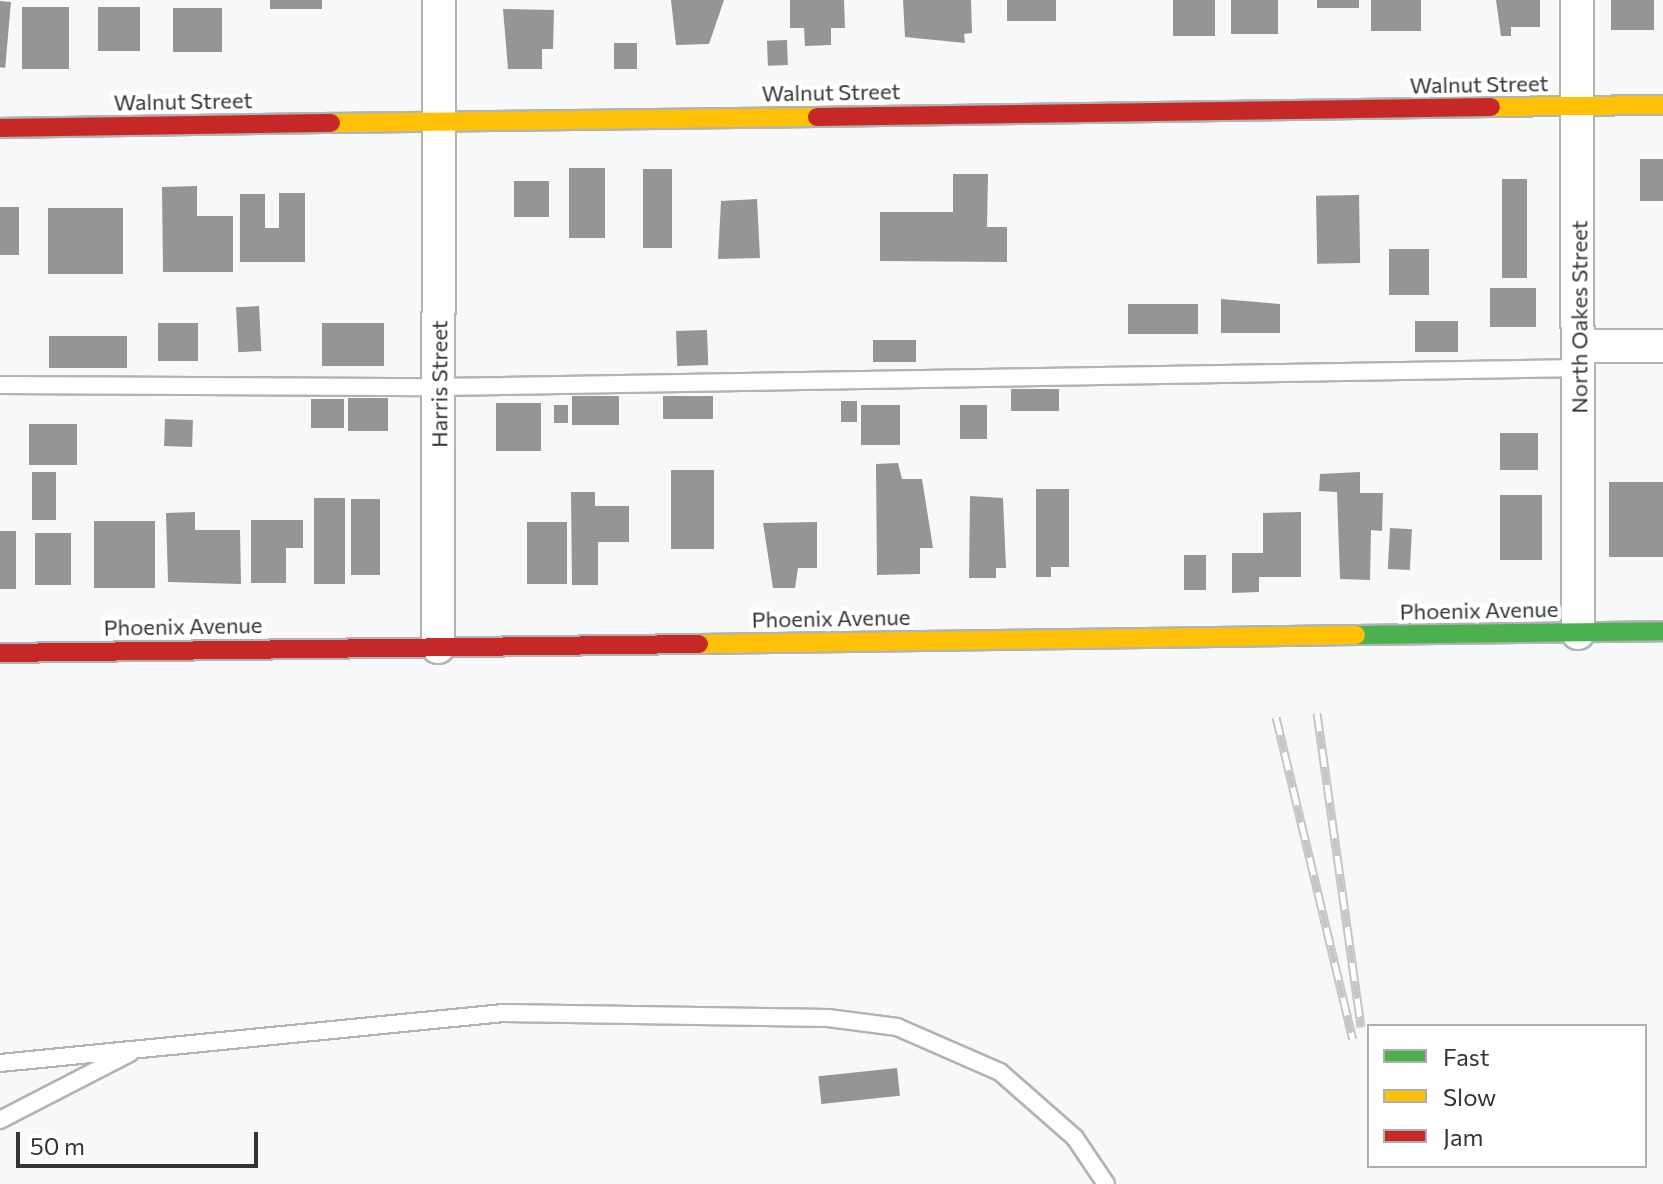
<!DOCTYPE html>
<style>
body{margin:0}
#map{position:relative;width:1663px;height:1184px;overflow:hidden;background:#f6f8f9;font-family:Commissioner,sans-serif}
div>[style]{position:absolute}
.building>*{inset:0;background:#949596;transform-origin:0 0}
.roads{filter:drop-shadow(2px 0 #b2b4b4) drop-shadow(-2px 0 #b2b4b4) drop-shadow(0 2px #b2b4b4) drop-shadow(0 -2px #b2b4b4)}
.lane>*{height:16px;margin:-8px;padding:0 8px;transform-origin:8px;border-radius:8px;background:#fefefe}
.street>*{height:32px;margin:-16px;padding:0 16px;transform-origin:16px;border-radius:16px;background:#fefefe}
.fast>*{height:18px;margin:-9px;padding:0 9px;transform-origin:9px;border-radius:9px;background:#4caf50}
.slow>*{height:18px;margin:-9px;padding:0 9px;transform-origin:9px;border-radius:9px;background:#ffc107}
.jam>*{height:18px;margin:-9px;padding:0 9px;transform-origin:9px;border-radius:9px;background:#c62828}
.rail>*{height:9px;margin-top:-4.5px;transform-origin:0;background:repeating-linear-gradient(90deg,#fff 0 18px,#c6c6c7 0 36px);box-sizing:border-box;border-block:2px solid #c6c6c7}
span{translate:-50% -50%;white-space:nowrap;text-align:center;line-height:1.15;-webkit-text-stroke:8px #fff;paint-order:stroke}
.street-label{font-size:22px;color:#333435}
.legend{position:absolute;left:1367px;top:1024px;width:280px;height:144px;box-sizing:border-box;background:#fff;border:2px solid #adaeae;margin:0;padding:10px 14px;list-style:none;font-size:24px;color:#333435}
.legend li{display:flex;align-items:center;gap:16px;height:40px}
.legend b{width:40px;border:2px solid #adaeae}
.scale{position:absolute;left:16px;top:1132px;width:242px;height:36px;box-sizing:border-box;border:4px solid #333435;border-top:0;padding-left:10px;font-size:24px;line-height:28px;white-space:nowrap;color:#333435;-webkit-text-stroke:6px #fff;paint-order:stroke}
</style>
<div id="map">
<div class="building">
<div style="left:270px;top:0;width:52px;height:9px"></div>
<div style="clip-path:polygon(671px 0,724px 0,709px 44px,676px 45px)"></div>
<div style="clip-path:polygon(790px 0,844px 0,845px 28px,831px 28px,831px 45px,805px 46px,804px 28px,790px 28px)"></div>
<div style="clip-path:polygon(903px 0,971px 0,972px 33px,964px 34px,965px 43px,905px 37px)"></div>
<div style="left:1007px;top:0;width:49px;height:21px"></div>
<div style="left:1173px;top:0;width:42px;height:36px"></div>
<div style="left:1231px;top:0;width:47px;height:34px"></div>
<div style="left:1317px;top:0;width:42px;height:8px"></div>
<div style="left:1371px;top:0;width:50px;height:31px"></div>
<div style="clip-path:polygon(1496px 0,1540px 0,1540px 27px,1511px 27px,1511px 36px,1501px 36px)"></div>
<div style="left:1611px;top:0;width:43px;height:30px"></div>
<div style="left:0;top:1px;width:11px;height:66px;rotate:5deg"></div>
<div style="left:22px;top:7px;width:47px;height:62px"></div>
<div style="left:98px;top:7px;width:42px;height:44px"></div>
<div style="left:173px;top:8px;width:49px;height:44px"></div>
<div style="clip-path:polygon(503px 9px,554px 10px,553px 49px,542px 49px,542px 69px,508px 69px)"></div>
<div style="left:787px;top:40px;width:25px;height:20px;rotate:88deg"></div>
<div style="left:614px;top:43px;width:23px;height:26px"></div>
<div style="left:1663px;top:159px;width:42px;height:23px;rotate:90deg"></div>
<div style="left:569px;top:168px;width:36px;height:70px"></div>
<div style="left:643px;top:169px;width:29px;height:79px"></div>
<div style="clip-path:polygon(953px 174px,988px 174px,987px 227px,1007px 227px,1007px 262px,880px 261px,880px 212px,953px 212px)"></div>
<div style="left:1502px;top:179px;width:25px;height:99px"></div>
<div style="left:514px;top:181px;width:35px;height:36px"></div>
<div style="clip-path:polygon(197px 186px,197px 216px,233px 216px,233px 272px,163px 272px,162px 187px)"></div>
<div style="clip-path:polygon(279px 193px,305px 193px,305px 262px,240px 262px,240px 194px,265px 194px,265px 228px,279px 228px)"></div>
<div style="left:1359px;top:195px;width:68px;height:43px;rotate:89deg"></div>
<div style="clip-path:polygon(757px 199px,760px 258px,718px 259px,721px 201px)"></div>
<div style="left:0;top:207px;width:19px;height:48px"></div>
<div style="left:48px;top:208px;width:75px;height:66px"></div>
<div style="left:1389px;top:249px;width:40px;height:46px"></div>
<div style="left:1490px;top:288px;width:46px;height:39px"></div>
<div style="clip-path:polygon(1221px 299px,1280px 304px,1280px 333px,1221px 333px)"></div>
<div style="left:1198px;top:304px;width:30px;height:70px;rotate:90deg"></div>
<div style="left:259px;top:306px;width:45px;height:23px;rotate:87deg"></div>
<div style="left:1415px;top:321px;width:43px;height:31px"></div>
<div style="left:158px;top:323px;width:40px;height:38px"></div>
<div style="left:322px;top:323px;width:62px;height:43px"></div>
<div style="left:707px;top:330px;width:35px;height:31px;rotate:88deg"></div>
<div style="left:49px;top:336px;width:78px;height:32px"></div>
<div style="left:873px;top:340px;width:43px;height:22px"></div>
<div style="left:1011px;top:389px;width:48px;height:22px"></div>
<div style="left:572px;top:396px;width:47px;height:29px"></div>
<div style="left:663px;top:396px;width:50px;height:23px"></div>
<div style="left:348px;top:398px;width:40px;height:33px"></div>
<div style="left:311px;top:399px;width:33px;height:29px"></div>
<div style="left:841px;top:401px;width:16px;height:21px"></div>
<div style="left:496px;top:403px;width:45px;height:48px"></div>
<div style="left:554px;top:405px;width:14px;height:18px"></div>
<div style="left:861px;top:405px;width:39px;height:40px"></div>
<div style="left:960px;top:405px;width:27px;height:34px"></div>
<div style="left:165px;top:419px;width:28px;height:27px;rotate:2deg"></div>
<div style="left:29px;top:424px;width:48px;height:41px"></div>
<div style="left:1500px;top:433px;width:38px;height:37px"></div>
<div style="clip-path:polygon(898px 463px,902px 479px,922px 479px,933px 548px,920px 548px,920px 574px,877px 575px,876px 464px)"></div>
<div style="left:671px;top:470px;width:43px;height:79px"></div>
<div style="left:32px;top:472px;width:24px;height:48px"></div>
<div style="clip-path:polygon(1360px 472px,1360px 493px,1383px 493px,1382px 531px,1371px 530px,1370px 580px,1340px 579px,1337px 492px,1319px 491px,1320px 474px)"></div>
<div style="left:1663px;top:482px;width:75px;height:54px;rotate:90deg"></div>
<div style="clip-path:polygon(1036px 489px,1069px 489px,1069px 567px,1051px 567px,1051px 577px,1036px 577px)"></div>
<div style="clip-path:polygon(571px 492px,595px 492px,595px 506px,629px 506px,629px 542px,598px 542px,598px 585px,572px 585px)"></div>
<div style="left:1500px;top:495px;width:42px;height:65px"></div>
<div style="clip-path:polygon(970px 496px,1003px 498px,1006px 568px,996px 568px,996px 578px,969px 578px)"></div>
<div style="left:314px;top:498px;width:31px;height:86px"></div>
<div style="left:351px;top:499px;width:29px;height:76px"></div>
<div style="clip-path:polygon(195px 512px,195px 530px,240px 530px,241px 584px,168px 582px,166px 513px)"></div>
<div style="clip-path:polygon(1301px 512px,1301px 577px,1259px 577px,1259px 592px,1232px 593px,1232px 553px,1263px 553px,1263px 513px)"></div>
<div style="clip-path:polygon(251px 520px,303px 520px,303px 548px,286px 548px,286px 583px,251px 583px)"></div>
<div style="left:94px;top:521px;width:61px;height:67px"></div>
<div style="left:527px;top:522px;width:40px;height:62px"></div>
<div style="clip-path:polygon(817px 522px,817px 568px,798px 568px,795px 588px,773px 588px,763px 523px)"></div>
<div style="left:1390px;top:528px;width:22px;height:41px;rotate:3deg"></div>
<div style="left:0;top:531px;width:16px;height:58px"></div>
<div style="left:35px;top:533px;width:36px;height:52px"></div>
<div style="left:1184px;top:555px;width:22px;height:35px"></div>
<div style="left:897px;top:1068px;width:28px;height:79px;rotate:84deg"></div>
</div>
<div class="roads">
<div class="lane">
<div style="left:0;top:385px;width:439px;rotate:0.3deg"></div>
<div style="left:439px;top:387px;width:1141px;rotate:-0.95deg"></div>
<div style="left:0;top:1063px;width:506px;rotate:-5.67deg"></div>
<div style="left:504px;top:1013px;width:324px;rotate:0.9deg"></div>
<div style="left:828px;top:1018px;width:70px;rotate:7.4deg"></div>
<div style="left:897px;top:1027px;width:112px;rotate:23.6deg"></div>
<div style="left:1000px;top:1072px;width:100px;rotate:41.3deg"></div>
<div style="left:1075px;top:1138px;width:55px;rotate:56deg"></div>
<div style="left:0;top:1120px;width:146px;rotate:-27.3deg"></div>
</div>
<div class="street">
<div style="left:1577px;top:0;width:633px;rotate:89.91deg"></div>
<div style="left:1580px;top:346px;width:83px"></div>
<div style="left:438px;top:647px;width:647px;rotate:-89.91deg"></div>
</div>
<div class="fast">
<div style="left:1356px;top:635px;width:307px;rotate:-0.7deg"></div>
</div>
<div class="slow">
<div style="left:1491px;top:107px;width:172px;rotate:-0.7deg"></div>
<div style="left:331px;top:123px;width:486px;rotate:-0.7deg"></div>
<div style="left:699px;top:644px;width:657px;rotate:-0.78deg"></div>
</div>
<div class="jam">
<div style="left:817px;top:117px;width:674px;rotate:-0.85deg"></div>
<div style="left:0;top:128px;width:331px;rotate:-0.9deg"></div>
<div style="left:0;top:653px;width:699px;rotate:-0.74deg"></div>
</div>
</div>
<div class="rail">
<div style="left:1317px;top:713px;width:317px;rotate:82deg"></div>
<div style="left:1276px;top:717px;width:331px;rotate:76.6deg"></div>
</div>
<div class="street-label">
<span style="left:1479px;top:84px;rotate:-1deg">Walnut Street</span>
<span style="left:831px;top:92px;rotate:-1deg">Walnut Street</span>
<span style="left:183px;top:101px;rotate:-1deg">Walnut Street</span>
<span style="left:1579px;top:317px;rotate:-90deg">North Oakes Street</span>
<span style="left:439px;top:384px;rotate:-90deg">Harris Street</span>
<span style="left:1479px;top:610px;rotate:-1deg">Phoenix Avenue</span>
<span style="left:831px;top:618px;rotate:-1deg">Phoenix Avenue</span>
<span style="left:183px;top:626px;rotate:-1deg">Phoenix Avenue</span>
</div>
<ul class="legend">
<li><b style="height:10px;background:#4caf50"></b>Fast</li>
<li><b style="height:10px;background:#ffc107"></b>Slow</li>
<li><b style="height:10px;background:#c62828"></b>Jam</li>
</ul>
<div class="scale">50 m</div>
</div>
